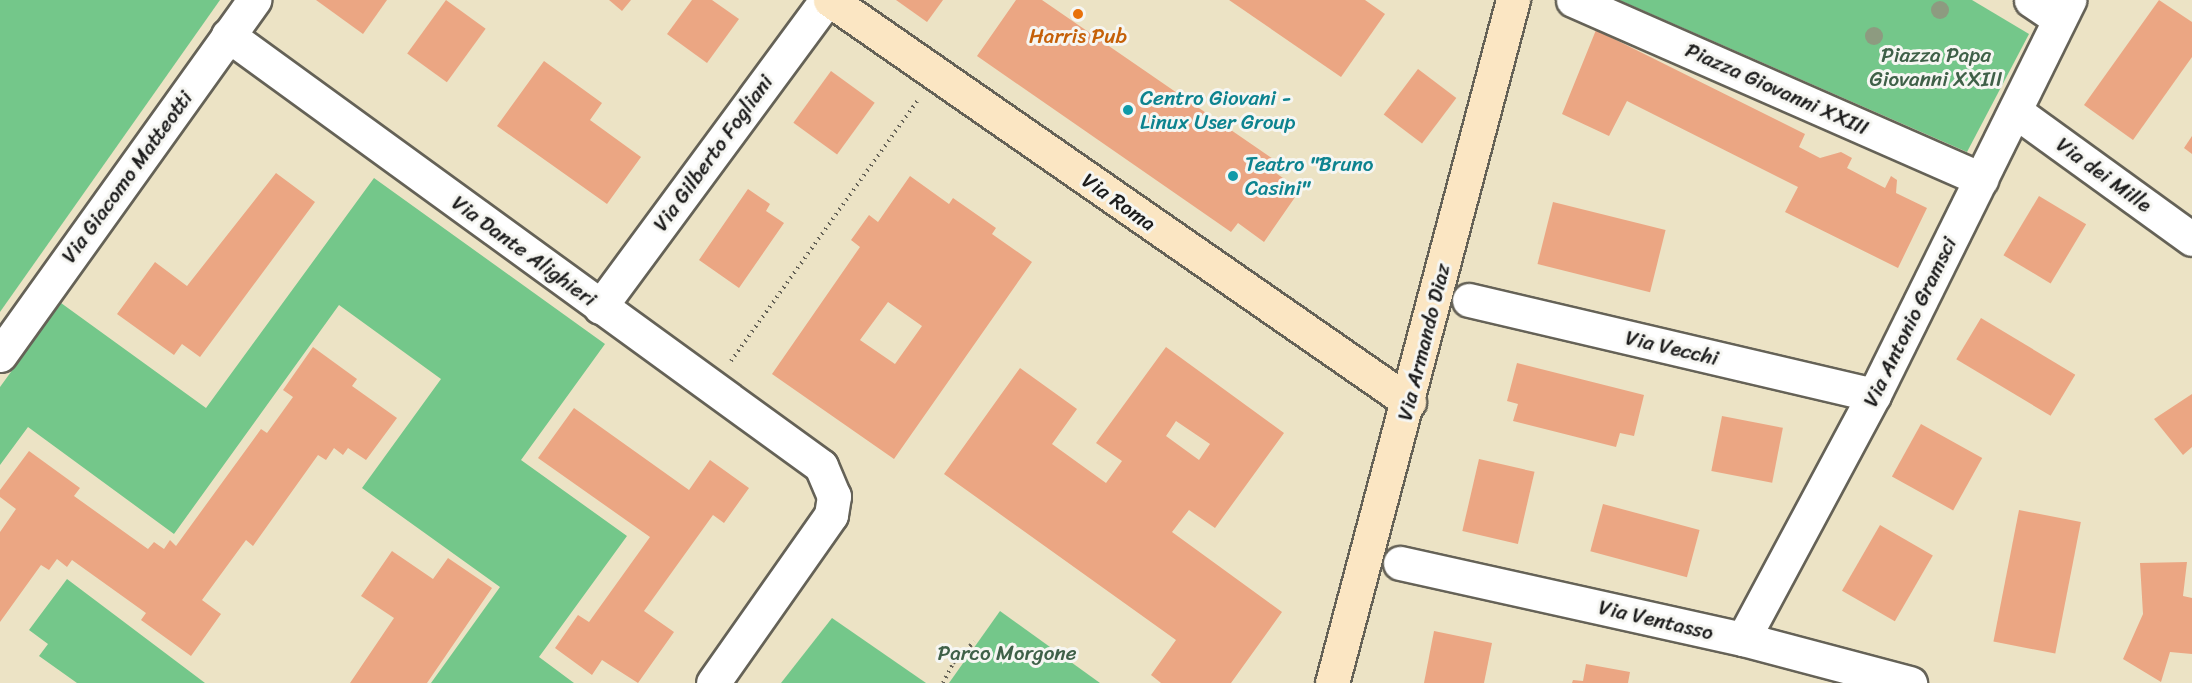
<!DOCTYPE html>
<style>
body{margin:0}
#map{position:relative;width:2192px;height:683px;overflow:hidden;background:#ece3c5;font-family:Sriracha,sans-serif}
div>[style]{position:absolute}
.green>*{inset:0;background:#74c78a}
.building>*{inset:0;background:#eba683;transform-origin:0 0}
.path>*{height:4px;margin-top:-2px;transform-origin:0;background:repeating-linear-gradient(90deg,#656257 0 1.5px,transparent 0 6px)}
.roads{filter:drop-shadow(2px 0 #656257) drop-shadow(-2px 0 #656257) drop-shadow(0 2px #656257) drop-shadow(0 -2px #656257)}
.street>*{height:33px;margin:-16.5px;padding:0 16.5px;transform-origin:16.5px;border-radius:16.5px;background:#fff}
.secondary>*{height:33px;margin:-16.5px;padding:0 16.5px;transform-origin:16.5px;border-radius:16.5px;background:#fbe6c3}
.trees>*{width:18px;height:18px;margin:-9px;border-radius:50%;background:#8d9b80}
.dots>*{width:16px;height:16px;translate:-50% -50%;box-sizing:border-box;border:3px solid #f6f6f2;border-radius:50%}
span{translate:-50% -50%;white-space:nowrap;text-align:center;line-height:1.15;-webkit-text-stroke:6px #f6f6f2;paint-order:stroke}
.food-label{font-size:21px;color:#c56008}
.park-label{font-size:21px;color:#3f6048}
.street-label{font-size:21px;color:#1c1c1c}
.culture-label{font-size:21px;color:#0d838f}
.left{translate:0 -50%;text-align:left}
</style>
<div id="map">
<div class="green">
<div style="clip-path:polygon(0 0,220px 0,0 312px)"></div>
<div style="clip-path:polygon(1619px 0,1972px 0,2029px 34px,1967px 152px)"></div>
<div style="clip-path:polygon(374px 178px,605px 344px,521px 460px,627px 536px,539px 657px,574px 683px,431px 683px,500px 587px,362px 488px,441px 379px,339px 305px,174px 534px,28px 427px,0 465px,0 387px,61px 303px,206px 408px)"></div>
<div style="clip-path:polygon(67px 579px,205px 683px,77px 683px,39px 656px,48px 644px,29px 630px)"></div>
<div style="clip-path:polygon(1000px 611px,1100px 683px,949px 683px)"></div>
<div style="clip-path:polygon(832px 618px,926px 683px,781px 683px)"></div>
</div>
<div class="building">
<div style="clip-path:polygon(316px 0,387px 0,363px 34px)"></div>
<div style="left:446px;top:0;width:49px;height:66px;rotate:36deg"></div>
<div style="clip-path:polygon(609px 0,631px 0,622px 11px)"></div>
<div style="clip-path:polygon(692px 0,712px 0,739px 19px,707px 63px,667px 34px)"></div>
<div style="clip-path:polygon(896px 0,943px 0,927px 22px)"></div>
<div style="clip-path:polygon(1016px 0,1042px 0,1279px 163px,1273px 171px,1300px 190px,1264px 242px,1238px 223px,1231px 232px,977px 56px)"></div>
<div style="clip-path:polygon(1229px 0,1365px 0,1385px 14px,1341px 77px)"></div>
<div style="clip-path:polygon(2159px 0,2192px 22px,2192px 57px,2133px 140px,2084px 105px)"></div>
<div style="clip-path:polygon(1596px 30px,1805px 134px,1799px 147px,1820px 158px,1841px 152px,1852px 158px,1847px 168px,1885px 188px,1891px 176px,1897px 180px,1896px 193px,1927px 208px,1898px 268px,1785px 212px,1798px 187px,1627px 101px,1609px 136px,1562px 114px)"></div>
<div style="clip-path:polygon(544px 61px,602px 103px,590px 120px,641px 157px,607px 204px,497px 126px)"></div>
<div style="left:1418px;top:69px;width:48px;height:57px;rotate:37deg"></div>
<div style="left:831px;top:71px;width:54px;height:64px;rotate:36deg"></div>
<div style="clip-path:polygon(2192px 136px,2192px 154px,2184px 148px)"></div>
<div style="clip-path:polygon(276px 173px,315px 202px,200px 357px,182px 344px,174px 355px,117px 314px,155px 262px,187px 286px)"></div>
<div style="clip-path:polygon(evenodd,910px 176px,949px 204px,953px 198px,996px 228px,992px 234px,1032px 262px,894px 459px,772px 374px,860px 247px,851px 240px,869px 215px,878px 222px,910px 176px,888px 302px,922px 326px,895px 364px,860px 340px,888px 302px)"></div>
<div style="clip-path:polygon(748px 189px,770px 204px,766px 211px,784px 223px,739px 288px,699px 260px)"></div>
<div style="left:2039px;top:196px;width:55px;height:69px;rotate:31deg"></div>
<div style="left:1553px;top:202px;width:116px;height:64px;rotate:14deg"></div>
<div style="left:1981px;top:318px;width:110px;height:48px;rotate:31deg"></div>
<div style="clip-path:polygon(313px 347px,357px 379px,352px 386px,397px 418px,366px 460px,348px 448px,343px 455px,334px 448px,326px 460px,318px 455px,253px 546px,246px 540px,202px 600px,221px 614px,191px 656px,141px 620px,146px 613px,72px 560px,67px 567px,57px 559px,49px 570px,41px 565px,0 622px,0 532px,16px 509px,0 497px,0 490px,29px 451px,80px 488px,74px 496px,148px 549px,154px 542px,164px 549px,170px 540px,176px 546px,261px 429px,267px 433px,293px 397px,283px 390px)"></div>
<div style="clip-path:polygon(evenodd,1166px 347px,1284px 433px,1215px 528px,1189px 510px,1172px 532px,1282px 612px,1231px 683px,1161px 683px,1151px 675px,1176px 640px,944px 474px,1020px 368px,1077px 409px,1052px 444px,1106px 483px,1122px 461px,1096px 443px,1166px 347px,1176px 421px,1210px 444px,1199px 460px,1166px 436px,1176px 421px)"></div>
<div style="clip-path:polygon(1517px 363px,1644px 395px,1634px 436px,1620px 433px,1616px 447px,1513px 421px,1518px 404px,1507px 401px)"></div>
<div style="clip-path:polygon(2192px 394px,2192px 447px,2183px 455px,2154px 419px)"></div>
<div style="clip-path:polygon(574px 408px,689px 490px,710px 460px,749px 488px,724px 523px,713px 515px,644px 611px,674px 632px,638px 683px,602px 660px,592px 675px,555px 648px,578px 615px,589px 622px,650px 537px,538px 458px)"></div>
<div style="left:1722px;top:416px;width:62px;height:56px;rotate:11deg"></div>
<div style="left:1921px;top:424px;width:70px;height:60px;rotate:29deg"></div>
<div style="left:1479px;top:459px;width:57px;height:74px;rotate:13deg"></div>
<div style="left:1603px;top:504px;width:100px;height:49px;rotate:15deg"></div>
<div style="left:2019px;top:510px;width:63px;height:134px;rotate:11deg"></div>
<div style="left:1880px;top:525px;width:61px;height:76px;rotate:30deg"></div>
<div style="clip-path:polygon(392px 551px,433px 579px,448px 558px,492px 588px,427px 683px,350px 683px,394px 618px,361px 596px)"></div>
<div style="clip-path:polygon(2187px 562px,2183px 596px,2192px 598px,2192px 654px,2170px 652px,2161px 682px,2123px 659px,2143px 614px,2140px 563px)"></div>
<div style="clip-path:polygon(1434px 631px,1492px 643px,1484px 683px,1424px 683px)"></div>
<div style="clip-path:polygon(1586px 664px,1630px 672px,1628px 683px,1572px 683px,1573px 680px,1583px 681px)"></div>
</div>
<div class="path">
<div style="left:731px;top:361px;width:320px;rotate:-54.4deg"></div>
<div style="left:943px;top:683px;width:22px;rotate:-63deg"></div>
<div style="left:953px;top:663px;width:30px;rotate:-45deg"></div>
</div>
<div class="roads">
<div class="street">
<div style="left:1573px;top:0;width:446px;rotate:23.7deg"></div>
<div style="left:2031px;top:0;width:34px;rotate:34deg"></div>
<div style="left:228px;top:35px;width:733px;rotate:36.01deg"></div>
<div style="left:821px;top:466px;width:33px;rotate:67deg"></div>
<div style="left:834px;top:496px;width:19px;rotate:99deg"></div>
<div style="left:831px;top:515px;width:205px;rotate:125.1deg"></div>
<div style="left:2015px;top:111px;width:218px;rotate:35.9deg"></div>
<div style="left:1469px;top:300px;width:416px;rotate:13.2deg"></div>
<div style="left:600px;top:307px;width:381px;rotate:-53.6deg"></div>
<div style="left:0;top:355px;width:437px;rotate:-54.4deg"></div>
<div style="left:1400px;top:563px;width:351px;rotate:12.5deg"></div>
<div style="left:1743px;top:639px;width:173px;rotate:14.8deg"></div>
<div style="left:1743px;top:639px;width:277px;rotate:-61.8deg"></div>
<div style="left:1874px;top:395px;width:441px;rotate:-63.7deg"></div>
</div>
<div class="secondary">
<div style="left:830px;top:0;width:705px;rotate:34.77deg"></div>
<div style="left:1332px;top:683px;width:707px;rotate:-75.16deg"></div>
</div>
</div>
<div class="trees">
<div style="left:1940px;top:10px"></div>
<div style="left:1874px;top:36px"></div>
</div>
<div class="dots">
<div style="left:1078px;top:14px;background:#e8710a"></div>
<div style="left:1128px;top:110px;background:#0f9aa8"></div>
<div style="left:1233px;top:176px;background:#0f9aa8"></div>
</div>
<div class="food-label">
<span style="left:1078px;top:36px">Harris Pub</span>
</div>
<div class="park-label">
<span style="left:1936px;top:67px">Piazza Papa<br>Giovanni XXIII</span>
<span style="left:1007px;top:653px">Parco Morgone</span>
</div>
<div class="street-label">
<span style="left:1777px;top:89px;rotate:24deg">Piazza Giovanni XXIII</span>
<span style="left:713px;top:153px;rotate:-54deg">Via Gilberto Fogliani</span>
<span style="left:2104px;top:175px;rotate:36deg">Via dei Mille</span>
<span style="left:127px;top:177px;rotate:-54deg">Via Giacomo Matteotti</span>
<span style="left:1119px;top:202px;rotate:35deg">Via Roma</span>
<span style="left:524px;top:251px;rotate:36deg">Via Dante Alighieri</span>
<span style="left:1910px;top:322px;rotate:-64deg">Via Antonio Gramsci</span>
<span style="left:1424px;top:342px;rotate:-76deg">Via Armando Diaz</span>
<span style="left:1672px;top:348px;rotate:13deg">Via Vecchi</span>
<span style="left:1656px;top:620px;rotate:13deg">Via Ventasso</span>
</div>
<div class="culture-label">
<span class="left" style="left:1140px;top:110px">Centro Giovani -<br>Linux User Group</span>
<span class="left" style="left:1245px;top:176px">Teatro "Bruno<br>Casini"</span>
</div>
</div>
